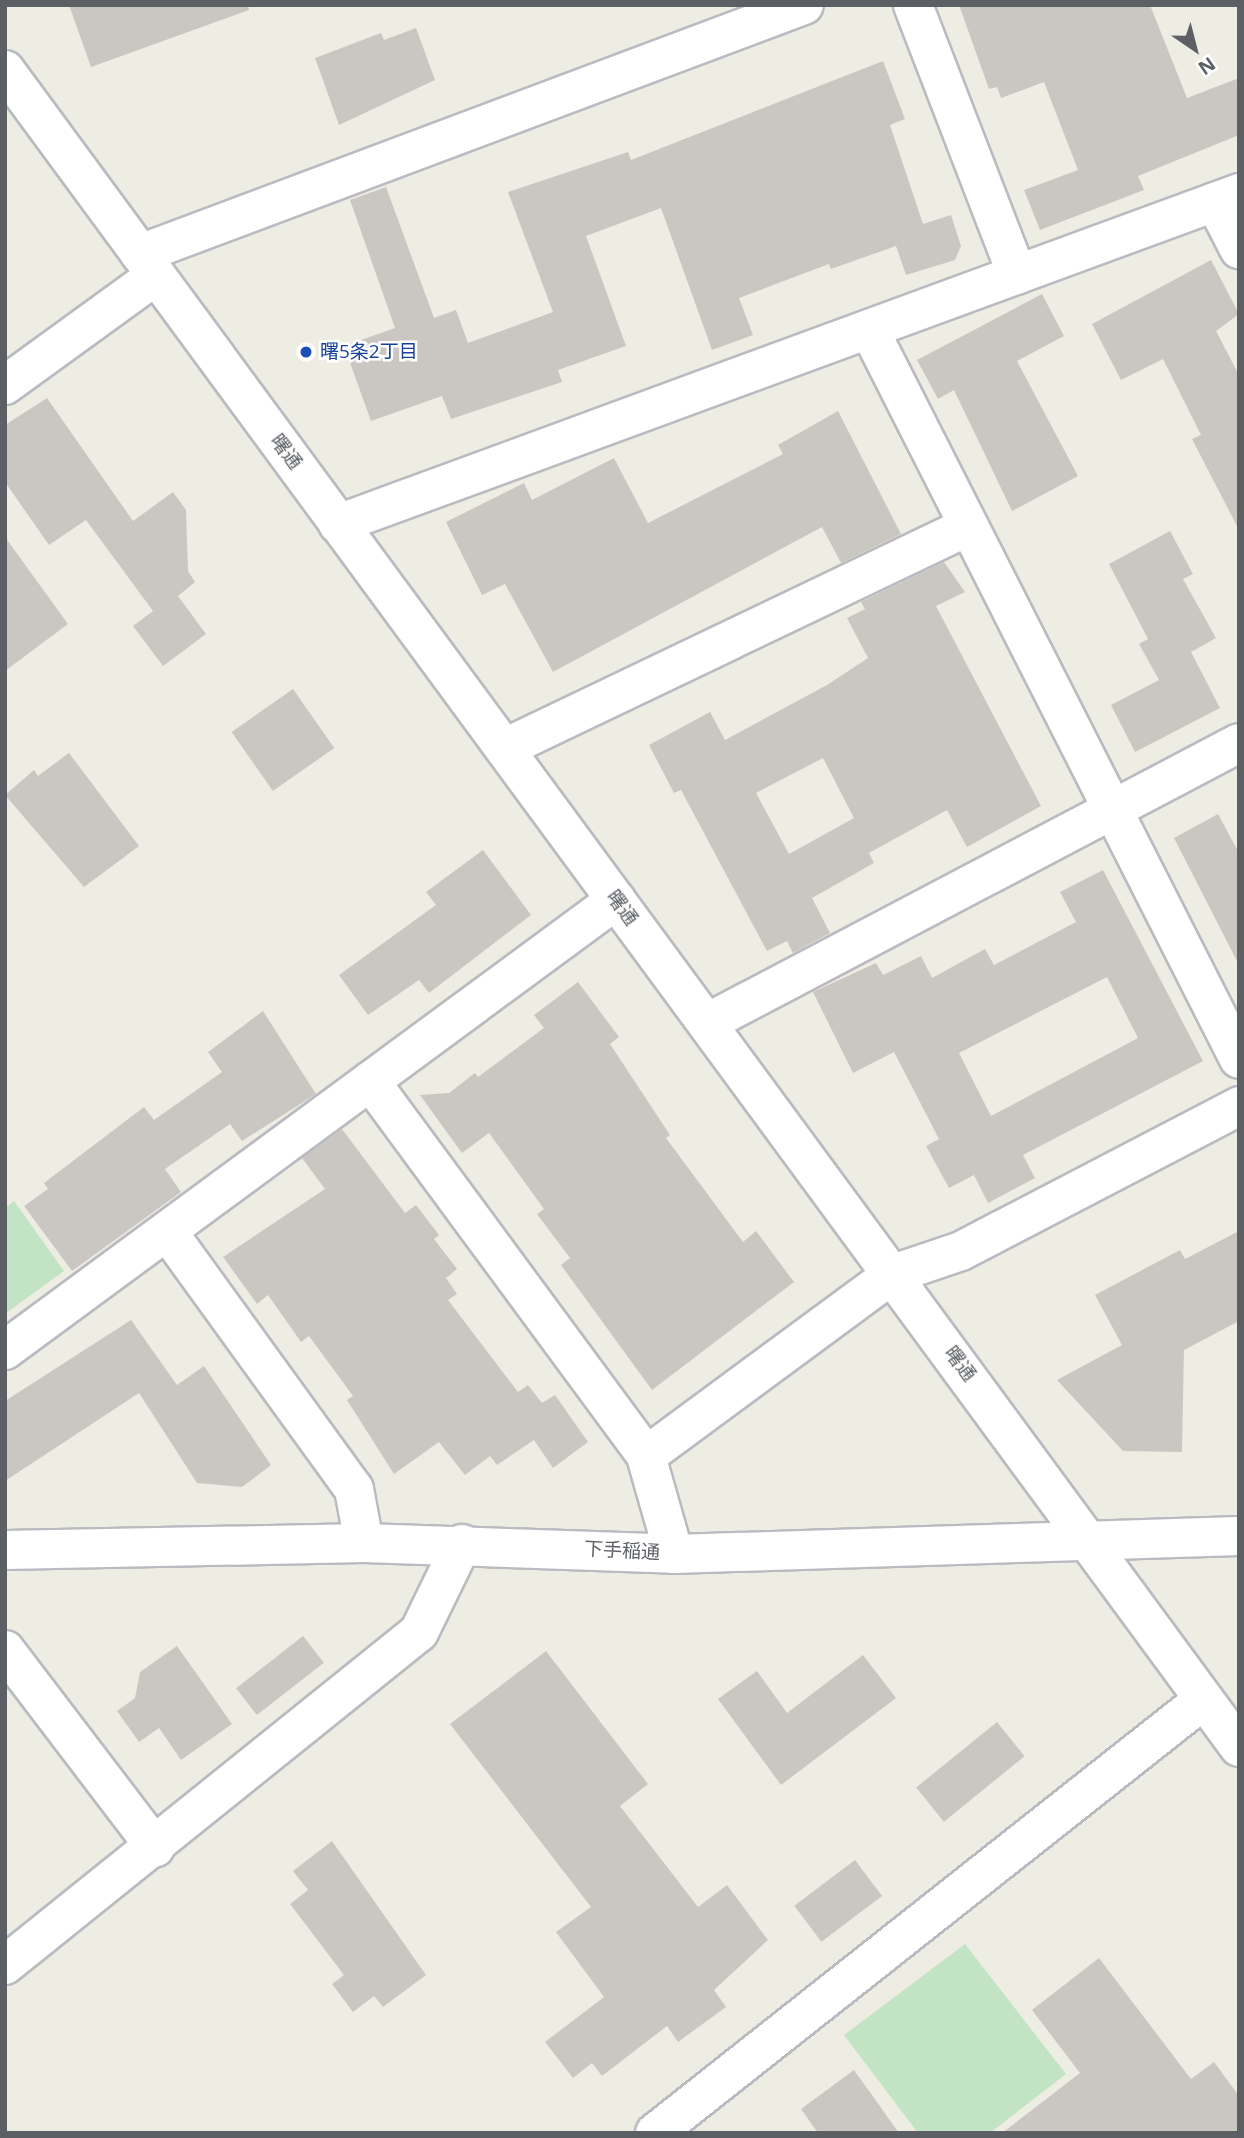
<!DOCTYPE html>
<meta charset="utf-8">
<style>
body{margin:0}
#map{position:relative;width:1244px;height:2138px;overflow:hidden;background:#eeede4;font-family:"Open Sans","Noto Sans JP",sans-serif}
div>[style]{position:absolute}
.green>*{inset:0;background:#c2e4c5}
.building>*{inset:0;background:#cac7c2;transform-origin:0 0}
.roads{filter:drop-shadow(2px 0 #b9bbc0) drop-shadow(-2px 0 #b9bbc0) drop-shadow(0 2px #b9bbc0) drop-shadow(0 -2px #b9bbc0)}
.minor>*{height:38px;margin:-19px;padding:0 19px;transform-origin:19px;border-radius:19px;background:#fff}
.dots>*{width:19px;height:19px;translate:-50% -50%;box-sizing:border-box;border:4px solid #fff;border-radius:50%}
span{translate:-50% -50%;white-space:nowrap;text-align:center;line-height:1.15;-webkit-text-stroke:5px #fff;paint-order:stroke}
.transit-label{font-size:19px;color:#164399}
.left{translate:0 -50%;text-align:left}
.street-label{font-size:19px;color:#5c5f64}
.frame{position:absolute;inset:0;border:7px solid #5c5f64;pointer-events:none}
.north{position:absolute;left:1160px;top:14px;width:70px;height:70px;-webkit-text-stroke:5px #fff;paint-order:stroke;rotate:145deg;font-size:19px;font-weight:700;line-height:28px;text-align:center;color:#5c5f64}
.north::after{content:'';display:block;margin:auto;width:24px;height:32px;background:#5c5f64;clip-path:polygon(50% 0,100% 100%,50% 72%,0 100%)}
</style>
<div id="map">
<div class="green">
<div style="clip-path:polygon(14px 1201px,64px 1271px,5px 1314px,5px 1208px)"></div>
<div style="clip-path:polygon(965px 1944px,1066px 2074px,990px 2133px,918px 2133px,844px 2035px)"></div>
</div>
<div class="building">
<div style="clip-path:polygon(69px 5px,248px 5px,249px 10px,91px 67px)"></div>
<div style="clip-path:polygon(959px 5px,1150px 5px,1187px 98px,1239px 78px,1239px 135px,1138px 176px,1144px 190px,1040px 230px,1024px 190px,1078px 170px,1044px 82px,1001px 98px,997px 87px,989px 89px)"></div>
<div style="clip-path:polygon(416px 28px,435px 80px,339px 125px,315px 58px,381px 33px,384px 40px)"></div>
<div style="clip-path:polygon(883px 61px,905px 119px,890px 125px,923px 224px,951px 215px,961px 246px,955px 260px,906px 275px,896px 246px,831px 269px,829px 264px,739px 298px,753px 335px,712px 350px,661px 208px,586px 236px,626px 346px,558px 370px,562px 382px,451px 419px,442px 396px,371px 421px,344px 346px,395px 328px,350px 200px,386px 187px,434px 318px,456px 310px,468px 343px,553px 312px,508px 192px,628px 152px,631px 160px)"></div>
<div style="clip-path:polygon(1211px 260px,1239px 314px,1216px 331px,1239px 375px,1239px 530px,1192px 439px,1201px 435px,1163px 359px,1121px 380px,1092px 324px)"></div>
<div style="clip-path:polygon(1042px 294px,1064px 336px,1017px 361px,1078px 476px,1012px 511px,954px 390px,938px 399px,917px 360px)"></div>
<div style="clip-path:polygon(47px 398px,133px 521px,173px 492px,186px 510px,188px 571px,195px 582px,178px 596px,206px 634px,163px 666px,133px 626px,153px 611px,86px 520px,49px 545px,5px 482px,5px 425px)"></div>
<div style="clip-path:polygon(838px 411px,901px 534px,841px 563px,822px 527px,553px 672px,505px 584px,482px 595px,446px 522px,524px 483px,532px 500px,614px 458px,648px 523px,783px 454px,778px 445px)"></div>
<div style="clip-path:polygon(1170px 531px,1193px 574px,1183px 579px,1216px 638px,1191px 652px,1220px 708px,1135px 752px,1111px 705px,1159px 680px,1139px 644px,1148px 639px,1109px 564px)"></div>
<div style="clip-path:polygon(5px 537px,68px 624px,5px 671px)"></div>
<div style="clip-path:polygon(evenodd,944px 562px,965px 592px,936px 606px,1041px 806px,967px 847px,947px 810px,869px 853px,874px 863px,812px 898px,830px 933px,793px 953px,787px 941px,767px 951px,681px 790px,674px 793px,649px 745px,710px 712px,725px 740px,827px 685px,868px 658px,847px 618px,865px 609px,861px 602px,944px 562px,823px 758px,854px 818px,789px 854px,756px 793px,823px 758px)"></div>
<div style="left:293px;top:689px;width:72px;height:75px;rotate:55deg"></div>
<div style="clip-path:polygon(69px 753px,139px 846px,84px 887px,5px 795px,34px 770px,38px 776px)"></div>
<div style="clip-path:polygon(1218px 814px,1239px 853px,1239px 965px,1174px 838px)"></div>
<div style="clip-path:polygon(483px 850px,531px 915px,429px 993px,419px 980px,368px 1015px,339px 975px,436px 905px,426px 892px)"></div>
<div style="clip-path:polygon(evenodd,1103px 870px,1203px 1061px,1023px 1155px,1035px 1178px,988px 1203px,974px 1175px,949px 1188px,926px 1146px,939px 1139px,894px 1052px,853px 1073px,813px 992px,876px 963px,883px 975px,921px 956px,932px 978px,985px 949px,994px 965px,1076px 922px,1060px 892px,1103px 870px,1107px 977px,1138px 1038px,991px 1116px,959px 1053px,1107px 977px)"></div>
<div style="clip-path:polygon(578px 982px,619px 1037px,610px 1044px,670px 1135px,666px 1138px,743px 1242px,756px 1231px,794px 1282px,652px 1390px,561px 1265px,570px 1258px,537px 1214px,544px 1209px,489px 1133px,462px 1153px,420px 1095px,449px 1093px,475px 1073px,478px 1077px,544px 1028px,534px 1015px)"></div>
<div style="clip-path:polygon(263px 1011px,316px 1094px,242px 1141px,230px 1124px,165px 1169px,181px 1192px,72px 1271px,24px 1206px,48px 1189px,44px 1183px,144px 1107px,154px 1120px,222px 1072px,208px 1052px)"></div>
<div style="clip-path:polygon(342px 1129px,405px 1213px,416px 1205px,439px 1235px,434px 1239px,457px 1269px,446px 1278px,457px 1294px,448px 1300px,518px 1392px,528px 1385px,542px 1403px,555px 1395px,588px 1442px,553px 1468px,534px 1440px,497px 1465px,490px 1456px,465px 1475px,439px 1442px,394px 1474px,347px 1400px,353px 1396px,309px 1336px,301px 1342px,268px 1295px,257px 1304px,223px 1257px,325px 1189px,302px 1158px)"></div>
<div style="clip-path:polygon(1239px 1231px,1239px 1321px,1184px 1350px,1182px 1452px,1123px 1451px,1057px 1380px,1122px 1345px,1095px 1295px,1180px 1250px,1185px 1259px)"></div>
<div style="clip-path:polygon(131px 1320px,177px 1385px,204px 1366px,271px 1465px,242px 1487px,197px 1483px,139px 1393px,5px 1481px,5px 1401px)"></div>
<div style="left:303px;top:1636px;width:34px;height:85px;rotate:52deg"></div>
<div style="clip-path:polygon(177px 1646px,232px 1724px,181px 1760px,159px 1728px,139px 1742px,117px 1711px,135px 1698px,140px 1672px)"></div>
<div style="clip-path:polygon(546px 1651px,648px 1784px,620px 1806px,698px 1907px,727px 1885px,768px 1940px,714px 1990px,726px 2007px,678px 2042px,667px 2026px,602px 2076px,592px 2063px,573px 2078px,545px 2042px,604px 1997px,556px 1932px,591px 1907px,450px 1724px)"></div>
<div style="clip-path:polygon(863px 1655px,896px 1698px,781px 1785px,718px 1699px,757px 1671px,787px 1713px)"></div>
<div style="left:997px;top:1722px;width:44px;height:104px;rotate:51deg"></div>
<div style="clip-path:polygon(332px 1841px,426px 1975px,383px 2007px,374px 1996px,353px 2012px,332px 1984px,344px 1975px,290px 1904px,308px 1890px,293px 1871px)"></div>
<div style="left:855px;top:1860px;width:45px;height:76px;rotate:53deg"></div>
<div style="clip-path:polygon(1099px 1958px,1191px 2079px,1214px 2062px,1239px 2096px,1239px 2133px,1002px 2133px,1080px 2073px,1032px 2010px)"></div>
<div style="clip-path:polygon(854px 2070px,899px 2133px,818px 2133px,801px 2109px)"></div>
</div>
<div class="roads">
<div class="minor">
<div style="left:913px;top:5px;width:289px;rotate:68.9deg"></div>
<div style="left:5px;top:70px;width:2082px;rotate:53.65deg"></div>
<div style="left:1215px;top:202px;width:53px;rotate:62.9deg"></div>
<div style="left:140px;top:254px;width:709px;rotate:-20.56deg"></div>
<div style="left:869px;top:329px;width:818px;rotate:63.12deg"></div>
<div style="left:5px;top:385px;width:185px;rotate:-36deg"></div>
<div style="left:338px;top:524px;width:960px;rotate:-20.17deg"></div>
<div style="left:505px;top:748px;width:514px;rotate:-25.57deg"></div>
<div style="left:707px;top:1023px;width:601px;rotate:-27.76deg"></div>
<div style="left:370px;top:1081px;width:466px;rotate:53.6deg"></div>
<div style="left:646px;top:1456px;width:102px;rotate:74.1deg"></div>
<div style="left:167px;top:1231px;width:319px;rotate:54.1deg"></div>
<div style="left:354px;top:1489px;width:55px;rotate:79.5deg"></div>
<div style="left:5px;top:1350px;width:759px;rotate:-36.37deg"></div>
<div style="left:646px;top:1456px;width:307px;rotate:-36.4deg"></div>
<div style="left:893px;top:1274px;width:72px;rotate:-18.7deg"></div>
<div style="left:961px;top:1251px;width:314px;rotate:-27.5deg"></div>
<div style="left:5px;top:1550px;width:359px;rotate:-1.1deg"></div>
<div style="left:364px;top:1543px;width:310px;rotate:2deg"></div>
<div style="left:674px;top:1554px;width:565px;rotate:-1.82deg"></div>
<div style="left:5px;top:1650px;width:248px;rotate:52.7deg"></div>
<div style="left:5px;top:1965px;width:531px;rotate:-38.81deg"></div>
<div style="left:419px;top:1632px;width:98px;rotate:-64deg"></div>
<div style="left:655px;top:2133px;width:698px;rotate:-38.31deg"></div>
</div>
</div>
<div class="dots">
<div style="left:306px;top:352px;background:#1a4fb4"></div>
</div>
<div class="transit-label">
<span class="left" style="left:320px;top:352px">曙5条2丁目</span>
</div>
<div class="street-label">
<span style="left:286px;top:452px;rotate:53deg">曙通</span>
<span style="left:622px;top:908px;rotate:54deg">曙通</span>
<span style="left:960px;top:1364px;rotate:53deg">曙通</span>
<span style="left:622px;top:1551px;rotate:3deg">下手稲通</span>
</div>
<div class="frame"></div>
<div class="north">N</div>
</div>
